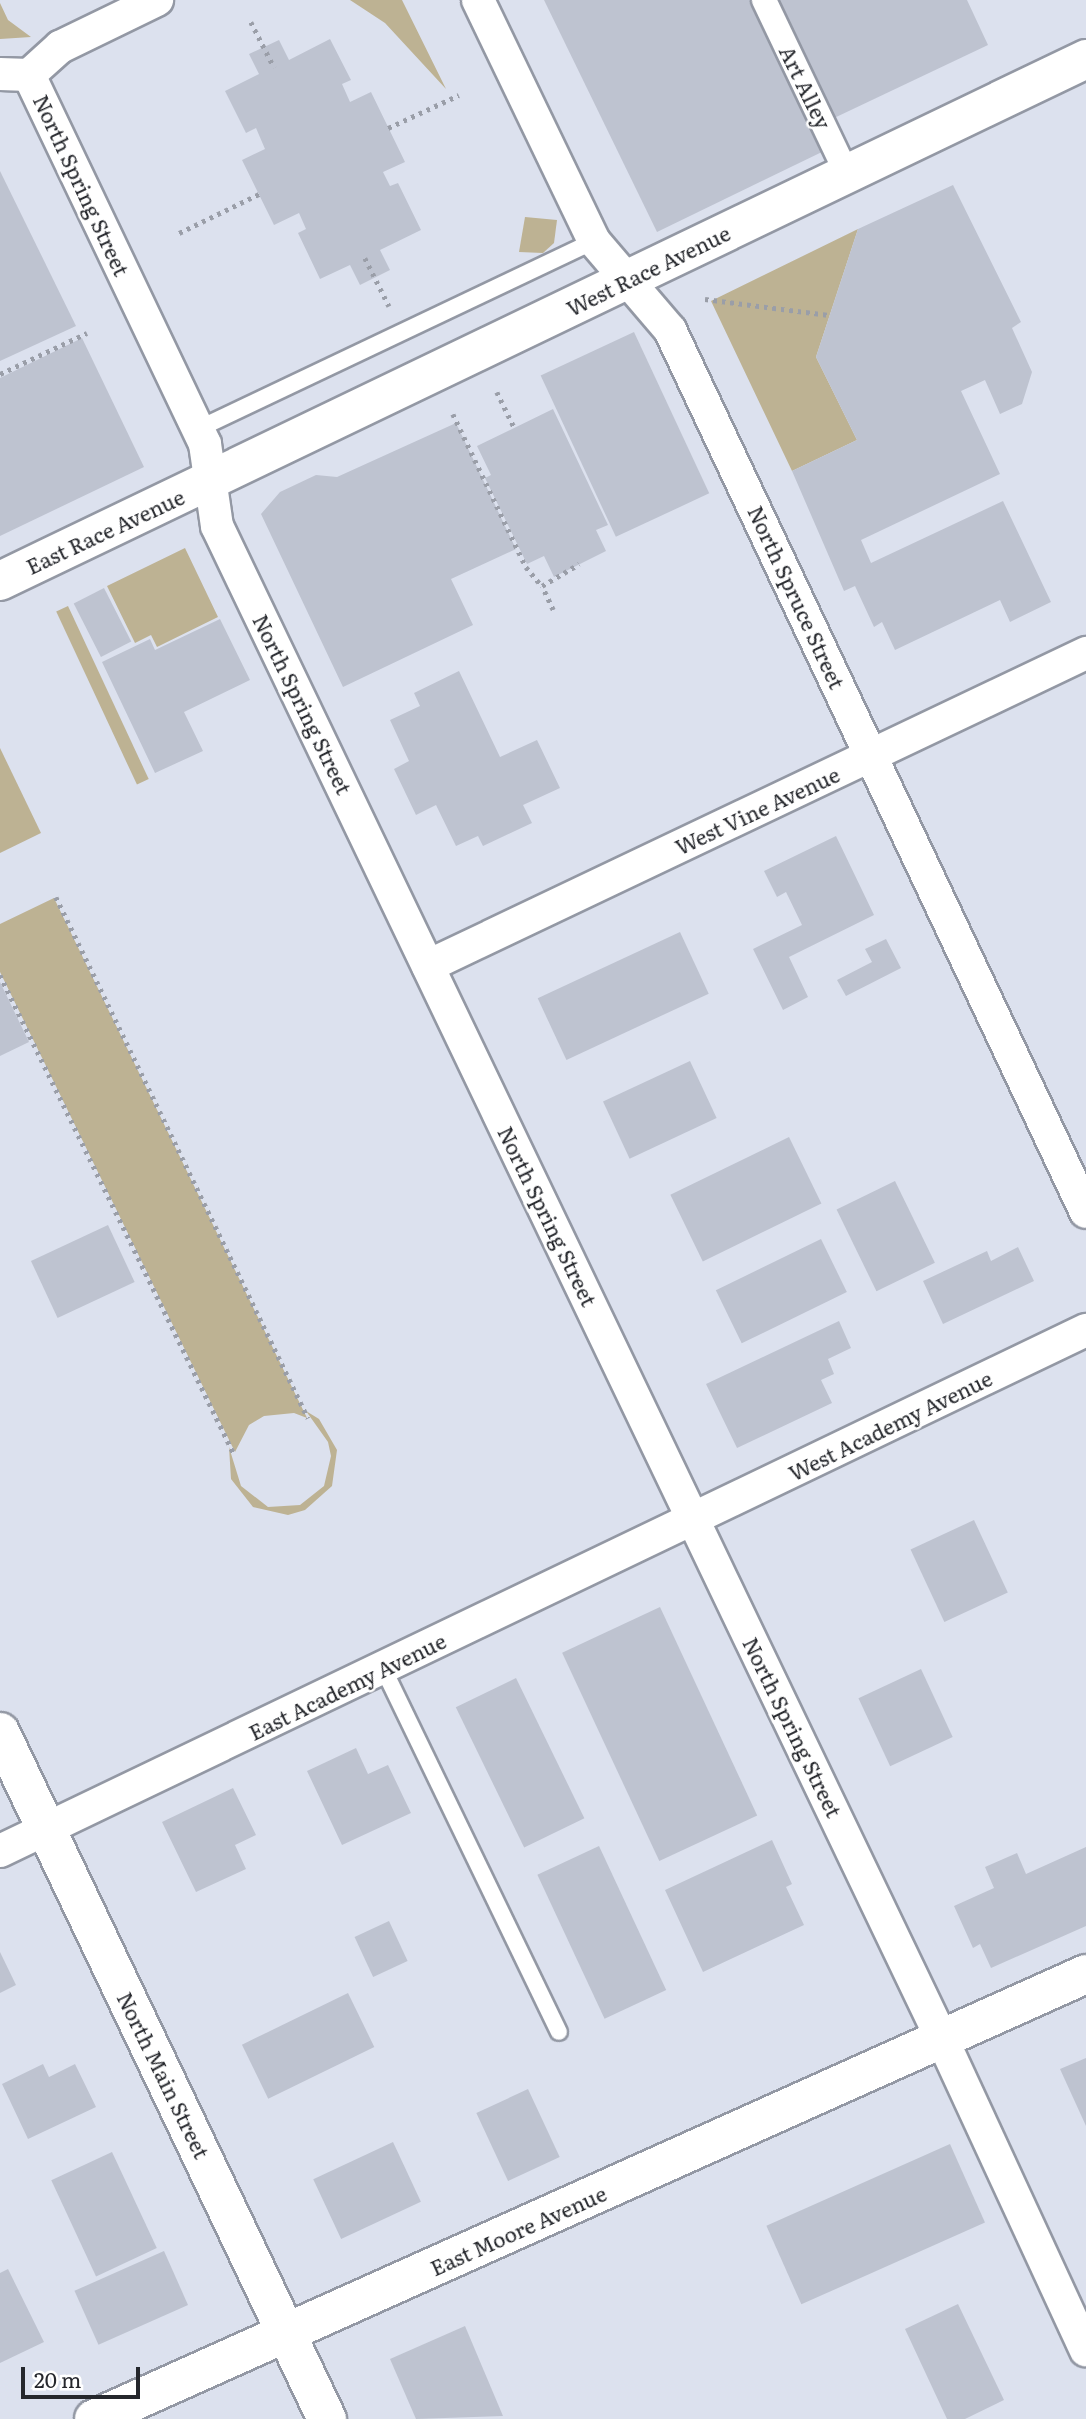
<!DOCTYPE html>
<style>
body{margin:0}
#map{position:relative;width:1086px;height:2419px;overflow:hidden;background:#dce1ee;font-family:Literata,serif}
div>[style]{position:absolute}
.green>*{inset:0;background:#bdb293;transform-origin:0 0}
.building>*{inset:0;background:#bec3d0;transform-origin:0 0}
.path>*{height:4.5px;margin-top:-2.25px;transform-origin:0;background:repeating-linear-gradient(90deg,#9a9ea8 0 3.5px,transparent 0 8.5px)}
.roads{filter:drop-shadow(2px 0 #9398a4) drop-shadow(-2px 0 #9398a4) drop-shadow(0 2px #9398a4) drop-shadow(0 -2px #9398a4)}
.service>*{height:16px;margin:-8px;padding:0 8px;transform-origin:8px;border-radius:8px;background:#fff}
.pedestrian>*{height:24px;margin:-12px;padding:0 12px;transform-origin:12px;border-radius:12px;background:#fff}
.minor>*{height:32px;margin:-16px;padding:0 16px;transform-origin:16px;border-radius:16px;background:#fff}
.tertiary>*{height:38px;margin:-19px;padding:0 19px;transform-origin:19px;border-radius:19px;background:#fff}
.secondary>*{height:38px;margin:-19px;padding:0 19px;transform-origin:19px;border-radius:19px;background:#fff}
span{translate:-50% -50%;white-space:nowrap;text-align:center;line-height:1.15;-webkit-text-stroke:5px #fff;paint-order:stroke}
.street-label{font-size:21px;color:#25272c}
.scale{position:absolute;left:21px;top:2367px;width:119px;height:32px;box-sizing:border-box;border:4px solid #25272c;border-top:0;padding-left:9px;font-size:21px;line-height:24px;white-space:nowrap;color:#25272c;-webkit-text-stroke:5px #fff;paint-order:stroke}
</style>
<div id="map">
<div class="green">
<div style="clip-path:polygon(350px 0,402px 0,446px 89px,385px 23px)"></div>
<div style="clip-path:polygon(0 3px,8px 20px,31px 37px,0 39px)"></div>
<div style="clip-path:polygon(525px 217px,557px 220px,554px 243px,543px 253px,519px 252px)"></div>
<div style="clip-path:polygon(858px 229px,816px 357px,857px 440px,792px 471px,711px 301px)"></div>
<div style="clip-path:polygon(185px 548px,218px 617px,157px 647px,151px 635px,135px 643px,107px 586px)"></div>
<div style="left:68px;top:606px;width:191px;height:13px;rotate:65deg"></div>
<div style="clip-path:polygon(0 748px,41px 833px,0 853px)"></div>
<div style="clip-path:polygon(54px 898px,307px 1418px,294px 1413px,264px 1416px,249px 1425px,235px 1452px,0 972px,0 924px)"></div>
<div style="clip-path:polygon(306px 1411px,319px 1419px,337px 1450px,332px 1486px,305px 1510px,288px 1515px,253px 1507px,231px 1479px,229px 1447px,241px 1486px,268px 1507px,300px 1505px,324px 1486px,331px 1456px,328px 1442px)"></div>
</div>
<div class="building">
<div style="clip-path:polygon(544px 0,756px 0,826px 150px,657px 232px)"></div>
<div style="clip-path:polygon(775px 0,967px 0,988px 45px,832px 119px)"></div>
<div style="clip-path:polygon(330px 39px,351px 80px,342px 84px,350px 102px,371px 92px,405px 162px,383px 172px,390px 186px,398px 183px,421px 230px,380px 250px,390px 270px,360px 285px,350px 265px,320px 279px,298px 233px,306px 229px,299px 213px,274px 225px,242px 160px,265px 149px,256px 128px,246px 133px,225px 91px,259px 74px,249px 54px,279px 40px,289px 60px)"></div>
<div style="clip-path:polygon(0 171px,76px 326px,0 361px)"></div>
<div style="clip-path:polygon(953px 185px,1021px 322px,1012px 328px,1032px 372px,1022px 404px,1000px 414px,985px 380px,961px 391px,1000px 474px,861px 540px,871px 563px,1003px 501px,1051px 602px,1010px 622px,1000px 600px,895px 650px,882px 622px,874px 627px,855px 586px,844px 591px,792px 471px,857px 440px,816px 357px,858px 229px)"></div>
<div style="left:634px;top:332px;width:178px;height:103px;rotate:65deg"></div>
<div style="clip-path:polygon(82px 338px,144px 467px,0 536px,0 378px)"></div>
<div style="clip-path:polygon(553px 409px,608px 525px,596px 530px,606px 551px,554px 577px,544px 556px,527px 564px,485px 478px,491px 475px,477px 446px)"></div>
<div style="clip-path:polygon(456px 423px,516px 549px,451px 579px,473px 625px,343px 687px,261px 514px,280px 492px,316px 475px,337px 477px)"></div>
<div style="left:104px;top:588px;width:60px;height:34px;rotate:63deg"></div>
<div style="clip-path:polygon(220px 619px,250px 680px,184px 712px,203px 751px,155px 773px,102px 662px,150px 639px,155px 650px)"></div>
<div style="clip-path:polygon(459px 671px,500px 757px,537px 740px,560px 788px,523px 805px,532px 823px,483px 846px,478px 836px,456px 846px,436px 805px,416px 815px,394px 769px,409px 761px,390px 720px,420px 706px,414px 693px)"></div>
<div style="clip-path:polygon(836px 836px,874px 915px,789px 957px,808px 997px,783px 1010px,753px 949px,802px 925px,786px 892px,777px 897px,764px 871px)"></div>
<div style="left:680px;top:932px;width:68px;height:157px;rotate:65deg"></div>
<div style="clip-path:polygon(886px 939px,901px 968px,846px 996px,837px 980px,872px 962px,865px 949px)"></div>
<div style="clip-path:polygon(0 982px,29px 1042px,0 1056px)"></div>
<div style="left:690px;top:1061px;width:63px;height:96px;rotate:65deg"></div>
<div style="left:789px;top:1137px;width:74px;height:132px;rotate:64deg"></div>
<div style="left:895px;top:1181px;width:91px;height:65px;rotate:64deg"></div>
<div style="left:108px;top:1225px;width:63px;height:85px;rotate:65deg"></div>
<div style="left:821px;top:1239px;width:59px;height:117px;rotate:64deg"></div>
<div style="clip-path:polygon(1018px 1247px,1034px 1281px,943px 1324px,923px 1281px,987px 1251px,991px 1261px)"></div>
<div style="clip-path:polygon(839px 1321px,851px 1348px,828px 1359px,834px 1374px,821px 1380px,832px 1403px,737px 1448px,706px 1384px)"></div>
<div style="left:974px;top:1520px;width:80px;height:70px;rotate:65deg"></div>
<div style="left:660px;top:1607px;width:230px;height:108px;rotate:65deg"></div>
<div style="left:921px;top:1669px;width:75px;height:69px;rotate:65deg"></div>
<div style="left:516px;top:1678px;width:156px;height:67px;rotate:64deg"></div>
<div style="clip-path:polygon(356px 1748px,368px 1774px,388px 1765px,411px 1813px,342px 1845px,307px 1771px)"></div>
<div style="clip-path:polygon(233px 1788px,256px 1835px,235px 1845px,246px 1869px,196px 1892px,162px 1822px)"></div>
<div style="clip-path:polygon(772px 1840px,792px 1884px,786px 1887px,804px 1925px,703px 1972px,665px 1890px)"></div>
<div style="left:599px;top:1846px;width:159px;height:68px;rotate:65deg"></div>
<div style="clip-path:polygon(1086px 1847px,1086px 1926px,991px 1968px,980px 1944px,973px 1948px,954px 1906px,994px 1888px,985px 1867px,1017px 1853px,1026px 1874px)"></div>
<div style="left:389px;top:1921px;width:44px;height:38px;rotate:65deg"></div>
<div style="clip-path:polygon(0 1952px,16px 1985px,0 1993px)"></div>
<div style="left:348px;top:1993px;width:60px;height:118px;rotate:64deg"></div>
<div style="clip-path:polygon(1086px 2058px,1086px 2126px,1060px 2069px)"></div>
<div style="clip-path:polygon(43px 2064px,49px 2077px,75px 2064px,96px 2107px,28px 2139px,2px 2084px)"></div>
<div style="left:528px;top:2089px;width:75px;height:57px;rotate:65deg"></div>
<div style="left:393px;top:2142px;width:66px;height:88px;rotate:65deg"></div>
<div style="left:950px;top:2144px;width:86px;height:201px;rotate:66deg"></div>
<div style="left:112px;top:2152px;width:106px;height:67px;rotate:65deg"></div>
<div style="left:164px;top:2251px;width:59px;height:98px;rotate:66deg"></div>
<div style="clip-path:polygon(8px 2269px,44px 2342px,0 2363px,0 2273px)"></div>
<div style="clip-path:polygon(958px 2304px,1004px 2400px,965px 2419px,947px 2419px,905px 2329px)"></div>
<div style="clip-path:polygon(465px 2326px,503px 2416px,416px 2419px,390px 2359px)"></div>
</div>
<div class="path">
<div style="left:251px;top:22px;width:51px;rotate:62.9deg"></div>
<div style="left:388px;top:128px;width:78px;rotate:-24.9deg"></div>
<div style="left:179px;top:233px;width:89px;rotate:-26deg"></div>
<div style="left:365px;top:258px;width:54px;rotate:63.4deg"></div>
<div style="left:705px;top:299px;width:125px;rotate:7.4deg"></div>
<div style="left:0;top:374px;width:96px;rotate:-25.2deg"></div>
<div style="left:497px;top:392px;width:39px;rotate:64deg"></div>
<div style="left:453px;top:414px;width:170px;rotate:64.5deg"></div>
<div style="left:526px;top:567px;width:25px;rotate:50deg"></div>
<div style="left:553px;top:610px;width:26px;rotate:-115deg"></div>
<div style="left:542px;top:586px;width:43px;rotate:-30.7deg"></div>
<div style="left:56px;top:897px;width:579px;rotate:64.19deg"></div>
<div style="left:0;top:975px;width:533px;rotate:63.96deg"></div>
</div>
<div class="roads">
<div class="service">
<div style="left:198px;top:429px;width:438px;rotate:-25.4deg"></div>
<div style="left:383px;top:1668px;width:404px;rotate:64.2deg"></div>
</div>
<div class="pedestrian">
<div style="left:764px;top:0;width:193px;rotate:64.5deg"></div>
</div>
<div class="minor">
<div style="left:478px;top:0;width:267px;rotate:64.3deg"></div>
<div style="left:594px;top:241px;width:117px;rotate:49.5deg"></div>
<div style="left:670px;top:330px;width:975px;rotate:64.75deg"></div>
<div style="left:0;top:74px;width:29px;rotate:2deg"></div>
<div style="left:29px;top:75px;width:409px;rotate:64.5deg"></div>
<div style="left:205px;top:444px;width:83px;rotate:81.7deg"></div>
<div style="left:217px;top:526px;width:1678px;rotate:64.4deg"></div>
<div style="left:942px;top:2039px;width:343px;rotate:65.2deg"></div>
<div style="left:29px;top:75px;width:42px;rotate:-42.1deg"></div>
<div style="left:60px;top:47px;width:108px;rotate:-25.9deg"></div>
<div style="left:428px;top:966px;width:729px;rotate:-25.44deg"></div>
<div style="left:0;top:1851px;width:1205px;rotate:-25.63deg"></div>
</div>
<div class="tertiary">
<div style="left:0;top:1732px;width:761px;rotate:64.55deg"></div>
<div style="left:94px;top:2419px;width:1087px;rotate:-24.16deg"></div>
</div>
<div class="secondary">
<div style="left:0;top:581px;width:1205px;rotate:-25.67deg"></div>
</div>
</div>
<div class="street-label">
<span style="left:806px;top:87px;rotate:64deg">Art Alley</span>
<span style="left:82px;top:185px;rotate:65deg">North Spring Street</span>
<span style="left:648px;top:270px;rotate:-26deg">West Race Avenue</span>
<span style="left:105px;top:531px;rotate:-25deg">East Race Avenue</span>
<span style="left:797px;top:597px;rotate:65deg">North Spruce Street</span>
<span style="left:303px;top:704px;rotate:64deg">North Spring Street</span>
<span style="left:757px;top:810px;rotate:-25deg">West Vine Avenue</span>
<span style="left:548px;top:1216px;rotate:64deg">North Spring Street</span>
<span style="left:890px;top:1425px;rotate:-26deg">West Academy Avenue</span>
<span style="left:347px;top:1686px;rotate:-26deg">East Academy Avenue</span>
<span style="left:793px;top:1727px;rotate:64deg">North Spring Street</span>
<span style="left:164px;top:2075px;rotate:64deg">North Main Street</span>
<span style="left:518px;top:2230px;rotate:-24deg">East Moore Avenue</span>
</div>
<div class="scale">20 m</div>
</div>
